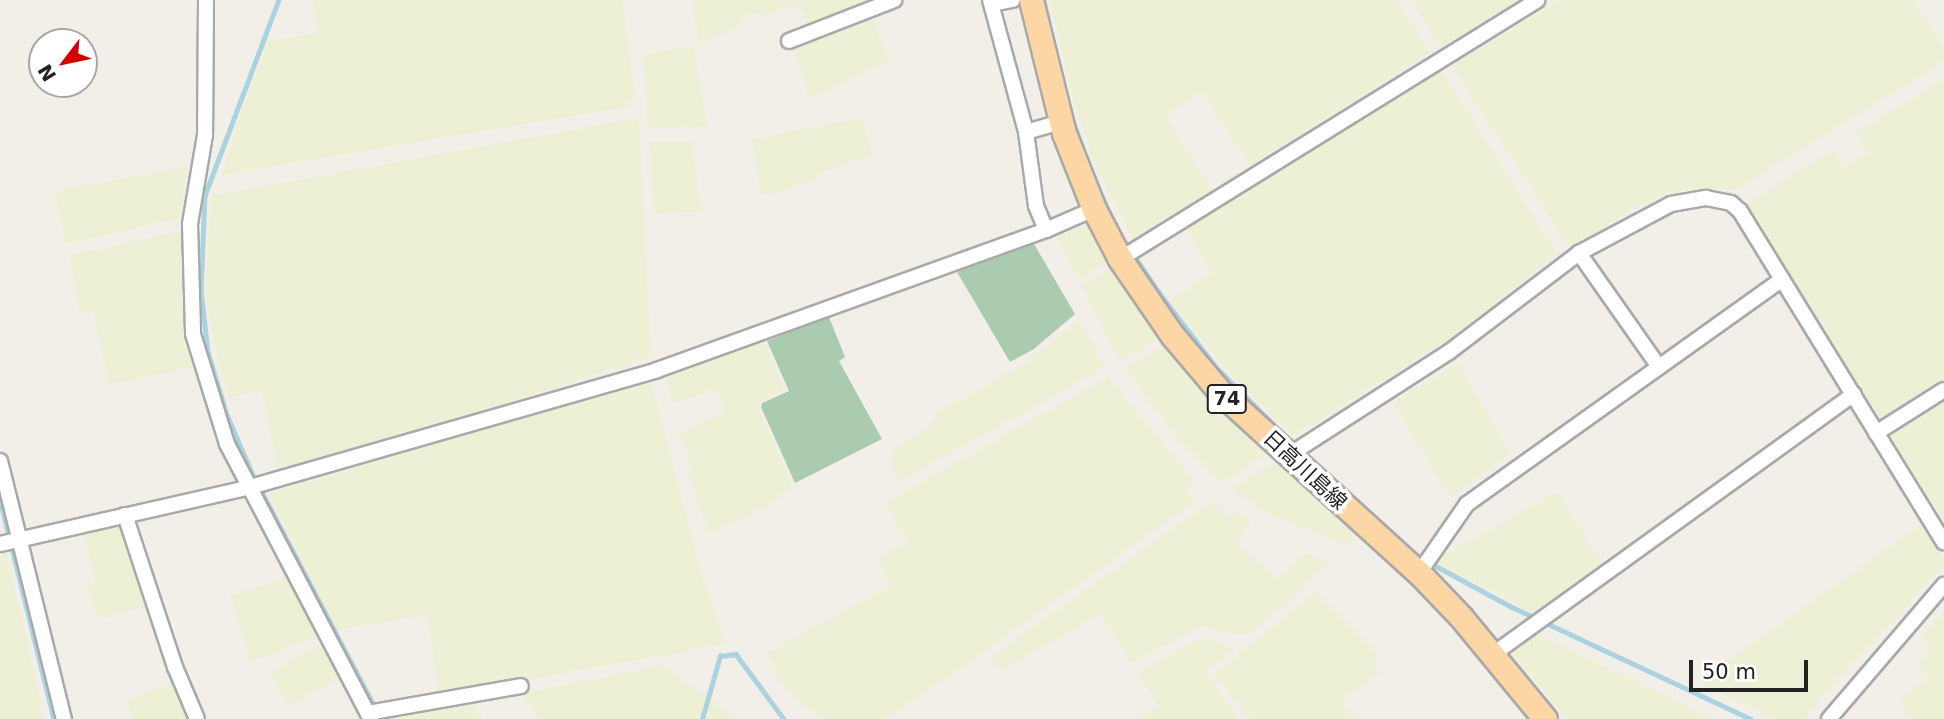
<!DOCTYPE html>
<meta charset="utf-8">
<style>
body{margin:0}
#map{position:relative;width:1944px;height:719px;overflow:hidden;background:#f2efe9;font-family:"DejaVu Sans","Noto Sans JP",sans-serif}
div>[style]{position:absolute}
.farmland>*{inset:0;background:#eef0d5;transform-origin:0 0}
.cemetery>*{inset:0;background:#aacbaf}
.stream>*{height:4.5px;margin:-2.25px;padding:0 2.25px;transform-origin:2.25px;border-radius:2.25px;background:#aad3df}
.roads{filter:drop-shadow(2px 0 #a9a9a9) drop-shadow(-2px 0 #a9a9a9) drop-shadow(0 2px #a9a9a9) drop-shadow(0 -2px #a9a9a9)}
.street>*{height:14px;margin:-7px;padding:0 7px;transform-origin:7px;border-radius:7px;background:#fff}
.primary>*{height:23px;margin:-11.5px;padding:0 11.5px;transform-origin:11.5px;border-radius:11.5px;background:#fcd6a4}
span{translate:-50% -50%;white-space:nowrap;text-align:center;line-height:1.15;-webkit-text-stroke:7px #fff;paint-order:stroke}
.shield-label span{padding:2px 5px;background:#fff;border:2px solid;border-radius:5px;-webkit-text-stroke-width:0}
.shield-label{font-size:19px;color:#222;font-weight:700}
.street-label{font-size:21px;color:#222}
.north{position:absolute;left:28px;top:28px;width:70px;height:70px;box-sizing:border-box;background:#fff;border:2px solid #a7a7a7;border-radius:50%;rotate:238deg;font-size:19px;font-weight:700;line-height:28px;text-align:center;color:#222}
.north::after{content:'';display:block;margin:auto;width:24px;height:32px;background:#d40000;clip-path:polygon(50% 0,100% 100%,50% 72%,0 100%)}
.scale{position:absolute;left:1689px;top:660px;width:119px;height:32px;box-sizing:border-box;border:4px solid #222;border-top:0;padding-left:9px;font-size:21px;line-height:24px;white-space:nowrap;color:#222;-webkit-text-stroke:5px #fff;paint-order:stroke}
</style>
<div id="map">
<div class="farmland">
<div style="clip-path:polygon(312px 0,622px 0,635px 96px,625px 107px,222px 175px,235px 130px,268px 41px,319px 33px)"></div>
<div style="clip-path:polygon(692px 0,795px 0,797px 4px,762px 16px,760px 12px,740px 18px,742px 25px,699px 44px)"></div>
<div style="clip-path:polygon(797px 0,871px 0,873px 5px,809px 28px)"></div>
<div style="clip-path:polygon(1050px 0,1397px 0,1430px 53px,1250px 166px,1202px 91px,1165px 115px,1212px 190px,1133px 239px,1095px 164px,1072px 94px)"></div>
<div style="clip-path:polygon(1411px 0,1518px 0,1441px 47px)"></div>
<div style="clip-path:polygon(1559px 0,1914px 0,1944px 48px,1944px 61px,1735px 190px,1700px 189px,1668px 193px,1633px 209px,1570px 248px,1452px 66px)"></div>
<div style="clip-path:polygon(872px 14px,888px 61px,810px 100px,792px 44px)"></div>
<div style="clip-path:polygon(693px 46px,708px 127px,648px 128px,643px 55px)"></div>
<div style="clip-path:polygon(1439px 66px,1557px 254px,1455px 335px,1293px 436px,1228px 372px,1170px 300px,1212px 273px,1185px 228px)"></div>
<div style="clip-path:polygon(1944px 79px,1944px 380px,1881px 420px,1747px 204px,1833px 149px,1844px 168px,1868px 154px,1857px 133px)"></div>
<div style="clip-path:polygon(639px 118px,651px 356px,477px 413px,281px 470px,277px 466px,262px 391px,230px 397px,219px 365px,205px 293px,211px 196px)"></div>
<div style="clip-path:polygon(862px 118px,872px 155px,823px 172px,816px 179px,761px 196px,751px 139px)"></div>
<div style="clip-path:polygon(649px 141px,692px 142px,701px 212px,654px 213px)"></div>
<div style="clip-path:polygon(187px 167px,180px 218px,65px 244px,55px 191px)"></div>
<div style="clip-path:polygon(1083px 226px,1089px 227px,1108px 261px,1080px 280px,1055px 237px)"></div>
<div style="clip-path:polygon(183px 231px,185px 325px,194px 367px,109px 384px,93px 310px,80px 313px,70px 255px)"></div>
<div style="clip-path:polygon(1112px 267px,1158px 336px,1157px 341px,1119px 361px,1082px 285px)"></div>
<div style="clip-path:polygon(1081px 321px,1104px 368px,900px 481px,891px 465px,893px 449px,930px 427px,937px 413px,1028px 362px,1073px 324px)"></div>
<div style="clip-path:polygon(763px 341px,785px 390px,757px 404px,792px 485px,773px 503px,710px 534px,687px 471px,693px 469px,680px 432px,726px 413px,716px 389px,672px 404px,667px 375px)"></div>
<div style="clip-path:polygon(1164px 347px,1214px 405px,1265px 452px,1264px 456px,1226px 481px,1219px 480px,1177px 437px,1125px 368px)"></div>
<div style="clip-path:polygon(1458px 363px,1511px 453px,1450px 497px,1394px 405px,1398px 399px)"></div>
<div style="clip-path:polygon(1109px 377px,1193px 480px,1185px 487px,1196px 501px,944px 680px,884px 719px,823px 719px,794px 697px,777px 675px,767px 653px,891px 586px,877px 561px,908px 541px,887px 507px,888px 501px)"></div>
<div style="clip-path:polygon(651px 379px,700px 570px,726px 644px,439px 695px,427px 614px,337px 630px,269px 494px)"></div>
<div style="clip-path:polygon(1944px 401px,1944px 521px,1890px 434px)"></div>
<div style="clip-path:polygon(1275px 462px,1356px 533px,1347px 545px,1267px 513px,1237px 494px,1235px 487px)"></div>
<div style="clip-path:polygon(1558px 492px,1604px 566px,1534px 613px,1436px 563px,1440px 557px)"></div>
<div style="clip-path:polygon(1212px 501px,1230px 518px,1236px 512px,1251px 522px,1236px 542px,1278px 580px,1306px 553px,1329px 562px,1251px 634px,1228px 634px,1211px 627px,1200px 627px,1130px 663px,1102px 613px,1003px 669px,998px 668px,991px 657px)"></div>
<div style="clip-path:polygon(119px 523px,146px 606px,111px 617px,97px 618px,87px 585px,96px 582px,82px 531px)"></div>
<div style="clip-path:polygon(1921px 525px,1944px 560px,1944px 566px,1841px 675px,1804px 719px,1777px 719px,1706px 687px,1699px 681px)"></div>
<div style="clip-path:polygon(7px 553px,45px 719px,0 719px,0 555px)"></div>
<div style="clip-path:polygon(288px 577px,317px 636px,250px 662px,230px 596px)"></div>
<div style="clip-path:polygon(1316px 592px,1379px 655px,1372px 664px,1380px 673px,1341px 701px,1356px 719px,1250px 719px,1214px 675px)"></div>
<div style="clip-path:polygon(1944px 611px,1944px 719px,1912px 719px,1899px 699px,1928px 679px,1916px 662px,1931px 651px,1921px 636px)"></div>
<div style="clip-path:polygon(1535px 633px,1690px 708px,1715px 719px,1568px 719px,1510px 652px)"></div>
<div style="clip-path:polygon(1212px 640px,1235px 650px,1206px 671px,1238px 719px,1139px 719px,1158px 705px,1137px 674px,1195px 641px)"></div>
<div style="left:322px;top:644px;width:38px;height:60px;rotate:61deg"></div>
<div style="clip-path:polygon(662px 665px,737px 719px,540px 719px,520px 694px)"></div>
<div style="clip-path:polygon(174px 683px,190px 719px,133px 719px,127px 700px)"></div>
<div style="clip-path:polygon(472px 703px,482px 717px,480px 719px,387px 719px)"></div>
</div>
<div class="cemetery">
<div style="clip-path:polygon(1034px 244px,1075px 314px,1034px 349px,1010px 362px,957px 272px)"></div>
<div style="clip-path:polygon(829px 317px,845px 357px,839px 361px,882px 439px,795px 483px,761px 407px,762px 403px,789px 391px,767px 341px)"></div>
</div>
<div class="stream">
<div style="left:279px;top:0;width:210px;rotate:110.7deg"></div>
<div style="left:205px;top:196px;width:94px;rotate:92.4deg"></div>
<div style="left:201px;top:290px;width:62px;rotate:83.6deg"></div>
<div style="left:208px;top:352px;width:66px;rotate:73.2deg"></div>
<div style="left:227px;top:415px;width:65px;rotate:66.6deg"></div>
<div style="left:253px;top:475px;width:276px;rotate:62.3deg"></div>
<div style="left:1044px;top:0;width:25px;rotate:79deg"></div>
<div style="left:1071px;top:115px;width:57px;rotate:70.6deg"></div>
<div style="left:1095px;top:181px;width:56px;rotate:65.7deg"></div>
<div style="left:1118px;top:232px;width:76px;rotate:55.7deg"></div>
<div style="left:1161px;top:295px;width:91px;rotate:52.6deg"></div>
<div style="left:1216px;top:367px;width:98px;rotate:45deg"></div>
<div style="left:0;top:499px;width:227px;rotate:76.2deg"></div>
<div style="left:1412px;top:553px;width:114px;rotate:28.4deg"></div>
<div style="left:1512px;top:607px;width:264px;rotate:25.1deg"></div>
<div style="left:702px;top:719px;width:66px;rotate:-74.1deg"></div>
<div style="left:720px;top:656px;width:16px;rotate:-7deg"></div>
<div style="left:736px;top:654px;width:81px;rotate:53.6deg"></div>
</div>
<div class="roads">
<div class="street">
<div style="left:206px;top:0;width:135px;rotate:90.4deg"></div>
<div style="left:205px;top:135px;width:90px;rotate:99.6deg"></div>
<div style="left:190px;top:224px;width:110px;rotate:88.4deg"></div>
<div style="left:193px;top:334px;width:115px;rotate:72.8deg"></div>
<div style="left:227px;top:444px;width:310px;rotate:62.4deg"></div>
<div style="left:990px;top:0;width:137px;rotate:74.7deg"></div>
<div style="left:1026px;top:132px;width:75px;rotate:82.3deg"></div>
<div style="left:1036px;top:206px;width:26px;rotate:67deg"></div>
<div style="left:992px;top:4px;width:21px;rotate:-11deg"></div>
<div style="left:789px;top:41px;width:113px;rotate:-21.3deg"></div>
<div style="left:1026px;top:132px;width:36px;rotate:-16deg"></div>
<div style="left:1579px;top:253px;width:139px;rotate:54.9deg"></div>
<div style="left:1120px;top:259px;width:491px;rotate:-31.8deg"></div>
<div style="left:1876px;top:433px;width:80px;rotate:-32.3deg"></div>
<div style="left:1289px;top:455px;width:190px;rotate:-32.8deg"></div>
<div style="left:1449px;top:352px;width:163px;rotate:-37.3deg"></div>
<div style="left:1579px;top:253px;width:104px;rotate:-28deg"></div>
<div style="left:1671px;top:204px;width:36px;rotate:-10deg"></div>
<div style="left:1706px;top:198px;width:25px;rotate:11deg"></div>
<div style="left:1731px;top:203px;width:12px;rotate:42deg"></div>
<div style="left:1740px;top:211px;width:389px;rotate:58.4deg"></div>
<div style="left:0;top:461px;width:266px;rotate:76.1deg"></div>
<div style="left:125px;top:515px;width:160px;rotate:71.8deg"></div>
<div style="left:175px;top:667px;width:56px;rotate:67.1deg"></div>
<div style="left:0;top:544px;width:256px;rotate:-12.8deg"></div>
<div style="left:250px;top:487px;width:423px;rotate:-16deg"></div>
<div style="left:657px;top:370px;width:413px;rotate:-19.8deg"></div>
<div style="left:1046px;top:230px;width:52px;rotate:-23.6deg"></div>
<div style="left:1419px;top:573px;width:84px;rotate:-55.2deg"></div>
<div style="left:1467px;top:504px;width:387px;rotate:-35.5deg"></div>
<div style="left:1492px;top:655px;width:446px;rotate:-35.8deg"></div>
<div style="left:368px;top:713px;width:155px;rotate:-10deg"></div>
<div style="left:1829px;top:719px;width:177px;rotate:-49.4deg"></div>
</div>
<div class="primary">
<div style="left:1031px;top:0;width:137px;rotate:76.1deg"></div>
<div style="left:1064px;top:133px;width:82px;rotate:68.5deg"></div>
<div style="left:1094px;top:209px;width:56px;rotate:62.5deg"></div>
<div style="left:1120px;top:259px;width:93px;rotate:55.5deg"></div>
<div style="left:1173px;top:336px;width:76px;rotate:49.8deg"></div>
<div style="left:1222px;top:394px;width:266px;rotate:42.3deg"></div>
<div style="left:1419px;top:573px;width:61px;rotate:46.3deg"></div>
<div style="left:1461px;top:617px;width:132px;rotate:50.5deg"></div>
</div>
</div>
<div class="shield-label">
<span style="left:1227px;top:399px">74</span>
</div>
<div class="street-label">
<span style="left:1305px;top:470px;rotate:43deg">日高川島線</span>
</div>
<div class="north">N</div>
<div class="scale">50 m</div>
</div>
